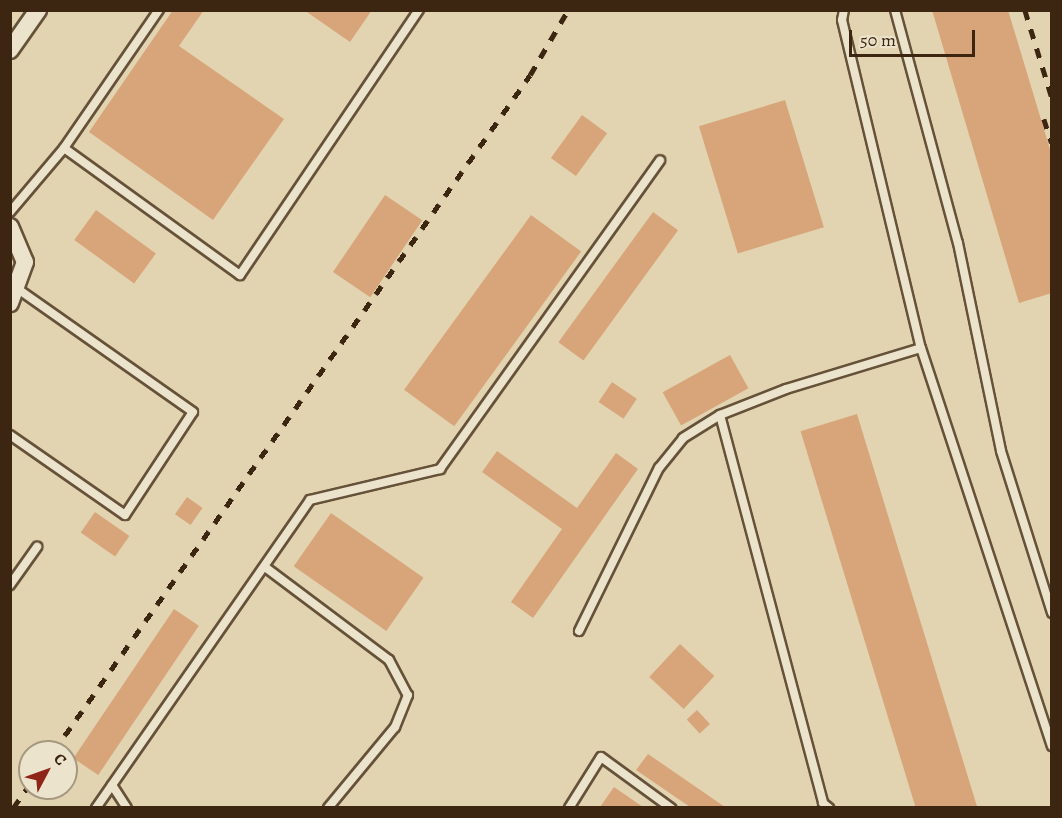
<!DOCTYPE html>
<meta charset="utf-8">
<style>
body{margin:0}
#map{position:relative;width:1062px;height:818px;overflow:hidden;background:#e2d4b1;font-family:Alegreya,serif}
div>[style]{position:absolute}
.building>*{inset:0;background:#d8a57b;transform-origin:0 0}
.roads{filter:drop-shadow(2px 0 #665139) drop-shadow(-2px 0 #665139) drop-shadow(0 2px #665139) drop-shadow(0 -2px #665139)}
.lane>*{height:8px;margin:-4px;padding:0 4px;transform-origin:4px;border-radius:4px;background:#ece3cc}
.street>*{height:16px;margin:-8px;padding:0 8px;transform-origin:8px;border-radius:8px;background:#ece3cc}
.rail>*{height:4.5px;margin-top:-2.25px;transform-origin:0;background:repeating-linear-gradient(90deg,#3c2511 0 10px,transparent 0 20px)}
span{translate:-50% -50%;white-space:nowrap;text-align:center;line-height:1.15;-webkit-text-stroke:4.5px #ece3cc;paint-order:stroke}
.frame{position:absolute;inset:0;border:12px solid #3c2511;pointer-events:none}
.north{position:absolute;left:18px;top:740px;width:60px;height:60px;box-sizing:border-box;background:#ece3cc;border:2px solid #a69781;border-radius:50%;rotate:49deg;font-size:16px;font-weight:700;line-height:24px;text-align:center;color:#3c2511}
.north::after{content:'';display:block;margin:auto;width:21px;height:27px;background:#8f2418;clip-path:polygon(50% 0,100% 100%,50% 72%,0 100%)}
.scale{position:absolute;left:849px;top:30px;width:126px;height:27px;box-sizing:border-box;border:3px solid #3c2511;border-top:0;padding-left:8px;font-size:18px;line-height:21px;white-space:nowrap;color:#3c2511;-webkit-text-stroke:4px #ece3cc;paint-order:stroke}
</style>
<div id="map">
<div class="building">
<div style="clip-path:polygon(173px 10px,204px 10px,179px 46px,284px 119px,213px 220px,89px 132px)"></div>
<div style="clip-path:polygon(304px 10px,372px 10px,350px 42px)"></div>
<div style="clip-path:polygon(932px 10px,1008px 10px,1052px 156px,1052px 293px,1019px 303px)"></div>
<div style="left:785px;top:100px;width:133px;height:90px;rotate:73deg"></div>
<div style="left:582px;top:115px;width:31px;height:53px;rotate:36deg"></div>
<div style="left:385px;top:195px;width:45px;height:93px;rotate:34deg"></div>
<div style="left:96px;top:210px;width:74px;height:37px;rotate:36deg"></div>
<div style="left:653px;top:212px;width:31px;height:161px;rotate:36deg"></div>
<div style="left:531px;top:215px;width:62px;height:216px;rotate:36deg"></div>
<div style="left:730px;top:355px;width:38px;height:77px;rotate:61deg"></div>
<div style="left:612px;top:382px;width:30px;height:24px;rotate:34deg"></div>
<div style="left:857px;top:414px;width:411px;height:59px;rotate:73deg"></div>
<div style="clip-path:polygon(497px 451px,577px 508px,616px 453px,638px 469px,533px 618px,511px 602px,562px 529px,482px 472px)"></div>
<div style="left:187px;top:497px;width:19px;height:21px;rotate:35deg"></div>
<div style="left:95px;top:512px;width:42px;height:25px;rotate:35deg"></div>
<div style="left:331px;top:513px;width:113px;height:65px;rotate:35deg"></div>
<div style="left:174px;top:609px;width:30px;height:180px;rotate:34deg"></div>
<div style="left:680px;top:644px;width:47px;height:45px;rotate:43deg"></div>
<div style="left:697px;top:710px;width:19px;height:14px;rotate:47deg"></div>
<div style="clip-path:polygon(648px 754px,725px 807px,690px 807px,636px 770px)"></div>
<div style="clip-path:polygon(614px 787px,643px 807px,600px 807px)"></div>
</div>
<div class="roads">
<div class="lane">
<div style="left:844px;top:10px;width:10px;rotate:101deg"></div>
<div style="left:842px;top:20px;width:337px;rotate:76.5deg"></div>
<div style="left:921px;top:348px;width:419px;rotate:71.8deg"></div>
<div style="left:895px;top:10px;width:241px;rotate:74.9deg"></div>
<div style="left:958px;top:243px;width:212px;rotate:78.3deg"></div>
<div style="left:1001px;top:451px;width:170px;rotate:72.5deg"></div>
<div style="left:64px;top:148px;width:217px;rotate:35.8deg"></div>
<div style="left:240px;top:275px;width:320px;rotate:-56deg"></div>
<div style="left:10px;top:212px;width:84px;rotate:-49.8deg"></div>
<div style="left:64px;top:148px;width:168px;rotate:-55.5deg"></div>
<div style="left:720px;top:415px;width:401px;rotate:75.1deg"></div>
<div style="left:823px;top:803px;width:8px;rotate:40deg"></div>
<div style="left:10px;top:435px;width:140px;rotate:34.8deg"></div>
<div style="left:125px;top:515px;width:123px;rotate:-56.6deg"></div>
<div style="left:193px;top:412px;width:214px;rotate:-144.9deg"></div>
<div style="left:265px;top:567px;width:155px;rotate:36.9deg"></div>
<div style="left:389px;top:660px;width:40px;rotate:62deg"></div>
<div style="left:408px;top:695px;width:35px;rotate:112deg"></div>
<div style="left:395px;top:727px;width:105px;rotate:129.6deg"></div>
<div style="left:10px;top:585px;width:47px;rotate:-54.6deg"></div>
<div style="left:579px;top:631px;width:182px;rotate:-63.9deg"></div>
<div style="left:659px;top:468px;width:38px;rotate:-51deg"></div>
<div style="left:683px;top:438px;width:44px;rotate:-31.9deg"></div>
<div style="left:720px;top:415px;width:71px;rotate:-21.5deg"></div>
<div style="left:786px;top:389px;width:141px;rotate:-16.9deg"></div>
<div style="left:112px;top:785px;width:27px;rotate:57deg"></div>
<div style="left:96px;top:808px;width:375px;rotate:-55.2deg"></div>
<div style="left:310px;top:500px;width:134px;rotate:-13.4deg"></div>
<div style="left:440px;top:469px;width:379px;rotate:-54.5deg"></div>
<div style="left:569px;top:808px;width:60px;rotate:-57.9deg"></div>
<div style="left:601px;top:757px;width:87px;rotate:36.1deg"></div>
</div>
<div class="street">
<div style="left:10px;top:50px;width:49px;rotate:-55deg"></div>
<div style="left:10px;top:227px;width:38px;rotate:67deg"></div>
<div style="left:25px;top:262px;width:44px;rotate:110.1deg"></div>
</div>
</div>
<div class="rail">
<div style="left:1025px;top:10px;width:92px;rotate:72.9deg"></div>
<div style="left:1044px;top:119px;width:25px;rotate:72deg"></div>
<div style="left:53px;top:752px;width:828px;rotate:-54.83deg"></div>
<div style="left:530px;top:75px;width:75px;rotate:-59.7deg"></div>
<div style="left:13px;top:808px;width:29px;rotate:-55deg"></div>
</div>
<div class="frame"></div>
<div class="north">С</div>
<div class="scale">50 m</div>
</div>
